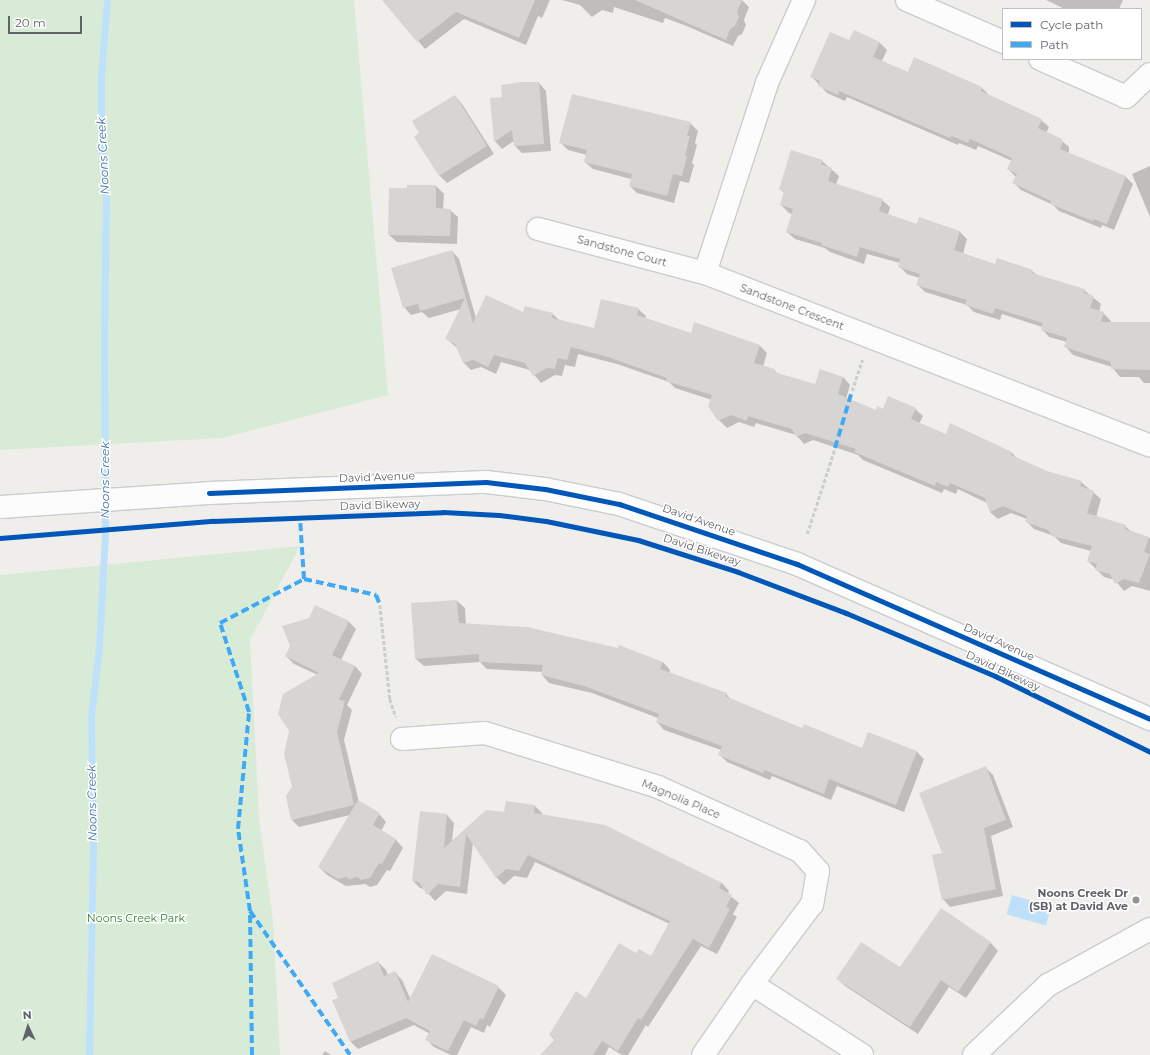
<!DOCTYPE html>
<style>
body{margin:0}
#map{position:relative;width:1150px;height:1055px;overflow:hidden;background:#efeeea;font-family:Montserrat,sans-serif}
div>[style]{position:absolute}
.green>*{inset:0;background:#d8ebd6}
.water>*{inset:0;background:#bfe0f9;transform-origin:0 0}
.shadow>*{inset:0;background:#0003}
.stream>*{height:7px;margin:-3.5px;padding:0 3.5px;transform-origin:3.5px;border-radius:3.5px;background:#bfe0f9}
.building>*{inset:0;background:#d6d5d3}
.path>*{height:2.5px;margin-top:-1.25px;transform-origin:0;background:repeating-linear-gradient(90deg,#cacfcc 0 4px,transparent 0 6px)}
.roads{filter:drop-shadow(1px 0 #cbcccc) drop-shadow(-1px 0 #cbcccc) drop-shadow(0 1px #cbcccc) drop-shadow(0 -1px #cbcccc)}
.minor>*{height:22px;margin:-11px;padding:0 11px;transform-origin:11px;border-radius:11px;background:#fdfcfc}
.tertiary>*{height:22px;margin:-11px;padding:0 11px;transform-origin:11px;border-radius:11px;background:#fdfcfc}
.secondary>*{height:22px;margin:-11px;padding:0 11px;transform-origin:11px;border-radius:11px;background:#fdfcfc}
.quiet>*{height:4px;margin-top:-2px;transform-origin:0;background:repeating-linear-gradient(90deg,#3fa9f5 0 8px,transparent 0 12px)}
.cycleway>*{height:5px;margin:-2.5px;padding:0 2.5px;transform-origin:2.5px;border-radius:2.5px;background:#0057b8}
.dots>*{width:11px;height:11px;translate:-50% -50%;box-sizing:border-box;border:2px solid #fff;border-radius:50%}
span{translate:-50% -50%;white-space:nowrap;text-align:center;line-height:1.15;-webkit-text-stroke:3px #fff;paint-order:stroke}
.street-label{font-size:11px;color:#5f6368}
.poi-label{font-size:11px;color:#5f6368;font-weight:700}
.right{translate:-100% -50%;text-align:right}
.park-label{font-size:11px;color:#348238}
.water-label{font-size:12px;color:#4174aa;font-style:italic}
.legend{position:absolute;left:1002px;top:8px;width:140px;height:52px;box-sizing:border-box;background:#fff;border:1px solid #bfc1c3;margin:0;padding:5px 7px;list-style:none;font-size:12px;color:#5f6368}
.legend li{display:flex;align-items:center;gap:8px;height:20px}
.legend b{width:20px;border:1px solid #bfc1c3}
.north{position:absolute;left:8px;top:1007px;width:40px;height:40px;-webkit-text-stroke:3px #fff;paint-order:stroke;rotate:356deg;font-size:11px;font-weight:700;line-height:16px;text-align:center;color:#5f6368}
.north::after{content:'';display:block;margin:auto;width:14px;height:18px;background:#5f6368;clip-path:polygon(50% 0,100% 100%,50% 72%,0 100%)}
.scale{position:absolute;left:8px;top:16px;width:74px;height:18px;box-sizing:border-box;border:2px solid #5f6368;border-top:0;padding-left:5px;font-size:12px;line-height:14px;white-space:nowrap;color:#5f6368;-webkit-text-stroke:3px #fff;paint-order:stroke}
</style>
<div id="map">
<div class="green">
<div style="clip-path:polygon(0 0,354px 0,388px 395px,222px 438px,0 450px)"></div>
<div style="clip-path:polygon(300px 546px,250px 640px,259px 818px,273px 921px,280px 1055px,0 1055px,0 575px)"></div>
</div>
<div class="water">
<div style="left:1012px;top:895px;width:41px;height:20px;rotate:16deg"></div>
</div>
<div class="shadow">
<div style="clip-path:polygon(387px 0,550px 0,542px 18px,538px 16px,526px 45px,464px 19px,425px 49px,385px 2px)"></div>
<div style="clip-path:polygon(562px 0,742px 0,749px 7px,744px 20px,746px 25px,742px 34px,738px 36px,733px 46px,684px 25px,665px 18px,663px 23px,614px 7px,613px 13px,602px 10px,592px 17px,580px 5px)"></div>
<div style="clip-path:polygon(1046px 0,1123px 0,1119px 9px,1065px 9px)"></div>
<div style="clip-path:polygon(850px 42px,879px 42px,887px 50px,882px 61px,908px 73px,914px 58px,982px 88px,990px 96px,1041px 120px,1049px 127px,1046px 133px,1061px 140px,1069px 147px,1069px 154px,1126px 177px,1133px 184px,1114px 230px,1102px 225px,1101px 228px,1059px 211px,1053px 205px,1021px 190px,1014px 183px,1016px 177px,1008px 169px,1012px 161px,978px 146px,976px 150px,959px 143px,958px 145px,847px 97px,845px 101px,827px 93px,812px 77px)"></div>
<div style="clip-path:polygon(539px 83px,546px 91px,551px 151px,522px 153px,515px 146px,514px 141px,502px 149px,495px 141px,503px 98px)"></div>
<div style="clip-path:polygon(455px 96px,462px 104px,494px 154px,447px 183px,440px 176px,415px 137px)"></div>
<div style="clip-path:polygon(690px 123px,698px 131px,695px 143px,697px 145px,692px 163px,694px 165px,689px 183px,680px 181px,674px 203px,637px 193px,630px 186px,631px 179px,593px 169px,585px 162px,587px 155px,568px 150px,561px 143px)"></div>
<div style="clip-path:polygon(822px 161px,839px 176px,836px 185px,882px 200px,890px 207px,888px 215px,917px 225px,919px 219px,960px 232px,967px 239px,963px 254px,996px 265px,1032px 271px,1038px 276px,1084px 290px,1101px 304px,1099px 312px,1103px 313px,1111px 321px,1110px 323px,1150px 323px,1150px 383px,1144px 383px,1139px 377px,1120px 377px,1112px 367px,1073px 355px,1066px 347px,1067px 342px,1049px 337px,1042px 329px,1042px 327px,1002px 314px,1000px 320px,974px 312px,967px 305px,925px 292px,917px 284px,919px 278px,907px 274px,899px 266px,900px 263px,867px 254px,864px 264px,830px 252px,825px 248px,795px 239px,787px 232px,792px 214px,789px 213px,781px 205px,785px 193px,780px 189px)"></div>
<div style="clip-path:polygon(1150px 166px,1150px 217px,1132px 174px)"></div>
<div style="clip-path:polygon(436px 186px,444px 194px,443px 209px,450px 210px,458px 217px,457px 244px,397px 242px,389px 235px)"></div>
<div style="clip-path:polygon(452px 251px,459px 259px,476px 318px,524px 314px,526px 307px,553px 314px,559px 320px,595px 329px,638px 309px,646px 316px,645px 319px,691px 334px,760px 346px,767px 353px,763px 367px,774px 370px,778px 374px,816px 386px,843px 377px,850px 385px,846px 399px,876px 412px,915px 409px,923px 416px,919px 424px,946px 435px,951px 425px,1012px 453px,1018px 459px,1046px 472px,1081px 482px,1101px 499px,1096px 517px,1125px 526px,1133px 533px,1150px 538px,1150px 591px,1132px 586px,1124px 591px,1115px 580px,1104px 577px,1088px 561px,1091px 551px,1061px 543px,1054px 536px,1034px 529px,1026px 521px,1027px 519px,1011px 513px,998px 519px,990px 512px,987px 503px,958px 489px,956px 494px,944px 489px,942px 493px,863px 460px,858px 455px,813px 440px,804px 444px,796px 435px,756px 423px,754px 427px,739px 422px,727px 428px,719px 420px,712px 400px,675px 388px,669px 382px,617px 364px,578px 354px,575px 367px,565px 365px,562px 376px,555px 375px,541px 383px,530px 370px,501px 362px,496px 374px,481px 367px,471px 370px,464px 363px,458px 349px,447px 339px,461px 309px,429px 318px,422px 312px,411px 315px,404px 307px)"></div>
<div style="clip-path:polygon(457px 601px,465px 608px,466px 625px,663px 662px,670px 670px,669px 673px,726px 694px,733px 701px,803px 729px,863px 749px,917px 752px,924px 759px,904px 812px,837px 786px,831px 800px,772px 776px,770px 780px,727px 762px,719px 754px,721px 750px,664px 730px,657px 722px,658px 718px,592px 693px,549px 683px,542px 675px,543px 672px,487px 669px,480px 662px,424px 666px,416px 659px,412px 604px)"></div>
<div style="clip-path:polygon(348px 621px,356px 629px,341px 660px,355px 666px,362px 674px,347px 705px,352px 710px,344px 740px,359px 802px,379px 814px,386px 822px,381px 831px,396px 840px,403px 848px,390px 871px,387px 870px,377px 885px,370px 887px,365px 884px,346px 886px,327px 875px,319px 867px,350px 815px,299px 827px,292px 820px,287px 797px,293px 787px,318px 675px,294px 664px,286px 656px)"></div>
<div style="clip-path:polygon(986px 768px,993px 775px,1013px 827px,991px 836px,1003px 896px,950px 907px,943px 899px,944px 853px)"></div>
<div style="clip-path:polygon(535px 806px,542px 813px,542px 815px,722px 883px,729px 891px,728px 894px,739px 903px,733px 914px,737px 917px,717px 954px,701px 946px,648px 1027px,646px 1025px,628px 1055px,622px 1055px,609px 1047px,605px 1055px,577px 1055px,557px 1043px,550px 1035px,586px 999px,637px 955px,652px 958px,670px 924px,535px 862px,527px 878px,514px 876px,504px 885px,496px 877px,473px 843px,467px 894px,446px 891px,435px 901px,424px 889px,420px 888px,413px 881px,447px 815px,454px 823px,452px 841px,486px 811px,505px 813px)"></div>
<div style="clip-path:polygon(941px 910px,991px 943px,998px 951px,966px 998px,949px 987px,918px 1034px,845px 986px,838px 979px,901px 969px)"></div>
<div style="clip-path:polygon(378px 962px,386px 970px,388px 975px,395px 972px,402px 980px,411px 1000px,498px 987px,506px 995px,490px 1027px,487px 1025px,484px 1033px,471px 1027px,457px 1055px,451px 1055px,434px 1047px,427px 1040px,430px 1034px,414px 1025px,358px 1049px,351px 1042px,333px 1001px,339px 998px)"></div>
<div style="clip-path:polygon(325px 1051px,331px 1055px,322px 1055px)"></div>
</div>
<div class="stream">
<div style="left:89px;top:1055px;width:209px;rotate:-88.9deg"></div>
<div style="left:93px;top:846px;width:130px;rotate:-90.9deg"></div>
<div style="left:91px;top:716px;width:68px;rotate:-83.3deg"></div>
<div style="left:99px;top:648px;width:116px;rotate:-87deg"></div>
<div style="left:105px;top:532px;width:193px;rotate:-90.3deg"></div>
<div style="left:104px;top:339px;width:138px;rotate:-89.2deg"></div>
<div style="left:106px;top:201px;width:66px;rotate:-94.3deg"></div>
<div style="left:101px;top:135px;width:60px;rotate:-90deg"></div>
<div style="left:101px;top:75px;width:75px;rotate:-85.4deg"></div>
</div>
<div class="building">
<div style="clip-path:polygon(382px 0,535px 0,519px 38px,456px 12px,417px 42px)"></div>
<div style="clip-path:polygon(635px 0,742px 0,737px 12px,739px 17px,735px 26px,730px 29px,726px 40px)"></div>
<div style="clip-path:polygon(854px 30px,880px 42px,873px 57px,908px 72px,914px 57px,982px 87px,981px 91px,1042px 119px,1038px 128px,1062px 139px,1061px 141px,1063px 142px,1060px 149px,1126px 176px,1107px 224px,1094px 219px,1093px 221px,1050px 204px,1051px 201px,1012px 183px,1017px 174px,1007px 169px,1012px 158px,970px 139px,968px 143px,952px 136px,950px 138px,839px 91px,838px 95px,818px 86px,820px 81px,810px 77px,830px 32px,849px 40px)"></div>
<div style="clip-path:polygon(521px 82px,539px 82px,544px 144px,514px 146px,512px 130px,494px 142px,490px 98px,502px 97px,501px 85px)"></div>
<div style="clip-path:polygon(572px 94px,691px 122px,687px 136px,690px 136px,685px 156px,687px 156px,682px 176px,673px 174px,667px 196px,629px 186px,632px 174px,584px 162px,587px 150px,559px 143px)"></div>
<div style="clip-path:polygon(455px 95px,487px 146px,439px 176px,414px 137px,419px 133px,412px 121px)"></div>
<div style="clip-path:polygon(791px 150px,823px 160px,821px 164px,832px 168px,828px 181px,883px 199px,879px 211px,917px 224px,919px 217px,960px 231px,954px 250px,995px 264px,997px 258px,1033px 270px,1032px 273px,1085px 289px,1084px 293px,1094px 296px,1090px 308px,1104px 312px,1101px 322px,1150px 322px,1150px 370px,1111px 369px,1111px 362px,1064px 347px,1067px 338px,1041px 330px,1043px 323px,995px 308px,993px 314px,965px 305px,967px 300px,916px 285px,920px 274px,898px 267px,900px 259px,860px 247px,857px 257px,821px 245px,822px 243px,786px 232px,793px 209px,780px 205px,784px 191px,779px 189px)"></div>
<div style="clip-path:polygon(407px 185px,436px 185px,436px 208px,451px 209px,450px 236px,388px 235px,389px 188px,407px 188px)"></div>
<div style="clip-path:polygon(452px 250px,473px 323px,486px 295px,523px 312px,525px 306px,553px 313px,552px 318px,594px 328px,601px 299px,639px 308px,637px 315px,691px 333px,694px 322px,760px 345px,754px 363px,775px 369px,774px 372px,815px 384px,820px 369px,843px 377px,838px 394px,876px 410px,877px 406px,883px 409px,888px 396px,916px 408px,911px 419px,946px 434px,950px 423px,1012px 452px,1011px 455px,1047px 471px,1082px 481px,1080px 486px,1094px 491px,1087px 513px,1126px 525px,1125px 529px,1149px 537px,1144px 552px,1150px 554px,1139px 583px,1124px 579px,1115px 584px,1110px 574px,1095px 570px,1097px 564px,1087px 561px,1092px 546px,1052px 536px,1048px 530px,1025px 522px,1027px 516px,1003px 506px,990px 512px,985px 498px,950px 483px,948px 487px,936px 482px,935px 486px,854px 452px,856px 449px,805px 433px,796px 437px,792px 429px,748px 416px,747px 421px,731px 415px,718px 421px,708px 406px,712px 395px,666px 381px,667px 378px,608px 357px,571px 347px,567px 360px,558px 358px,555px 369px,547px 368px,533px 376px,525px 363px,494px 355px,488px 367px,473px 360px,463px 363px,455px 344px,445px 339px,465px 298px,420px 311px,418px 304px,403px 308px,391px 268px)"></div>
<div style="clip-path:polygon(457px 600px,459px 623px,527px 627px,618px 648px,619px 645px,663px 662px,660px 669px,727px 693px,725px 696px,802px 728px,804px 724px,862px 748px,868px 732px,917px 751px,896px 805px,829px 779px,824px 794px,764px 770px,763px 773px,718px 755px,722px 746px,656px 722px,659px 714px,584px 686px,541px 675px,543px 665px,479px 662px,479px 654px,415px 659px,411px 603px)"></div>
<div style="clip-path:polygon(315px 605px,349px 621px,332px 655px,355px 666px,339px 700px,345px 701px,337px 732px,354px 805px,291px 820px,286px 796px,292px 787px,284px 754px,289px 731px,278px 714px,283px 694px,319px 673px,285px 656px,290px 646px,282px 626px,309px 618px)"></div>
<div style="clip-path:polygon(986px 766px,1006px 820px,984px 828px,996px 889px,942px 900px,932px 855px,942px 853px,919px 793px)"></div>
<div style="clip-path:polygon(358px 800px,380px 813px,373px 825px,396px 839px,382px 864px,379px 863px,370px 878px,361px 880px,357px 877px,349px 879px,346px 877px,338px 879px,318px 867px)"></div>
<div style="clip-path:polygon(506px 801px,535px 805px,534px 813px,605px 825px,722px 883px,719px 888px,732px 895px,726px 907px,730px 909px,709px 948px,693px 939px,641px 1020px,638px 1018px,618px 1051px,602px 1041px,593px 1055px,540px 1055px,555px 1039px,549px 1035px,576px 991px,586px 998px,619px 943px,636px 953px,639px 949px,651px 956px,670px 921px,528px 855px,519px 871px,506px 869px,496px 878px,466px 834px,460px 887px,438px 884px,427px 895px,419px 882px,412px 881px,420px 811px,447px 814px,444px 848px,486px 810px,504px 812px)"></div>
<div style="clip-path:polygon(941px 908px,991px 942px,958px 992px,941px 980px,910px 1027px,836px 979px,861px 942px,900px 967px)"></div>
<div style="clip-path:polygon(432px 954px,499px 986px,483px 1020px,480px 1018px,476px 1026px,464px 1020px,448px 1051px,425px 1040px,430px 1031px,406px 1018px,350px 1042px,332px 1000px,338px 998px,332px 983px,378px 961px,384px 976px,395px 971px,408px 1002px)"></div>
</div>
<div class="path">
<div style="left:852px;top:391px;width:33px;rotate:-72deg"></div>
<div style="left:807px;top:534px;width:90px;rotate:-72deg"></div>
<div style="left:380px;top:605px;width:95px;rotate:83.9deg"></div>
<div style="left:390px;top:699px;width:19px;rotate:72deg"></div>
</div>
<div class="roads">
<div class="minor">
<div style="left:907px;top:0;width:105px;rotate:23.6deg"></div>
<div style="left:1040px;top:59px;width:94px;rotate:23.8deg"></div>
<div style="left:1126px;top:97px;width:33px;rotate:-44deg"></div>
<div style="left:538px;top:229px;width:173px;rotate:14.8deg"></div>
<div style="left:705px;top:273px;width:477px;rotate:21.2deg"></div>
<div style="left:705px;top:273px;width:200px;rotate:-71.9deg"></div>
<div style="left:767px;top:83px;width:91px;rotate:-66deg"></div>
<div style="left:402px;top:739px;width:83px;rotate:-4.1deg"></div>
<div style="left:485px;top:733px;width:181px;rotate:17.3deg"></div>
<div style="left:658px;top:787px;width:156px;rotate:24.3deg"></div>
<div style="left:800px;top:851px;width:27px;rotate:48deg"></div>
<div style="left:818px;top:871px;width:34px;rotate:100deg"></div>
<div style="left:812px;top:904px;width:100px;rotate:126.9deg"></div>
<div style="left:752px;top:984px;width:86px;rotate:124.6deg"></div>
<div style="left:752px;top:984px;width:131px;rotate:32.8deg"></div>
</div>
<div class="tertiary">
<div style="left:974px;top:1055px;width:102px;rotate:-43.4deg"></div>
<div style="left:1048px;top:985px;width:116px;rotate:-28.8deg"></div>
</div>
<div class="secondary">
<div style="left:0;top:507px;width:209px;rotate:-3.8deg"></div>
<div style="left:209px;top:493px;width:277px;rotate:-2.3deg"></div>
<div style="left:486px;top:482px;width:59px;rotate:6.8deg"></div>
<div style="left:545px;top:489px;width:76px;rotate:11.5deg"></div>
<div style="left:619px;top:504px;width:188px;rotate:18.6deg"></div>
<div style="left:797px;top:564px;width:386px;rotate:23.7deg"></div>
</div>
</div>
<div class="quiet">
<div style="left:835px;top:448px;width:59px;rotate:-73.4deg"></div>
<div style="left:304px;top:579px;width:74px;rotate:12.5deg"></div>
<div style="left:376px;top:595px;width:11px;rotate:68deg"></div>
<div style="left:250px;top:911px;width:175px;rotate:55.2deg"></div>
<div style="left:252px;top:1055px;width:144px;rotate:-90.8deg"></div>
<div style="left:250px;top:911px;width:83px;rotate:-98.3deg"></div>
<div style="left:238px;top:829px;width:118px;rotate:-84.6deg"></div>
<div style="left:249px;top:712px;width:94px;rotate:-108deg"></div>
<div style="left:220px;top:623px;width:95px;rotate:-27.6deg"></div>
<div style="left:304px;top:579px;width:61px;rotate:-93.8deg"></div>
</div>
<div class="cycleway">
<div style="left:209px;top:493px;width:277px;rotate:-2.3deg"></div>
<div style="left:486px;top:482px;width:59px;rotate:6.8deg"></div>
<div style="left:545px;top:489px;width:76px;rotate:11.5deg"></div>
<div style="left:619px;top:504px;width:188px;rotate:18.6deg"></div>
<div style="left:797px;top:564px;width:386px;rotate:23.7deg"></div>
<div style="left:0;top:538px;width:214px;rotate:-4.6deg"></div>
<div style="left:213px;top:521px;width:230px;rotate:-2.2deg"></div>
<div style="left:443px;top:512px;width:56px;rotate:3.1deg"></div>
<div style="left:499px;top:515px;width:47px;rotate:7.3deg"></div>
<div style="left:546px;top:521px;width:94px;rotate:11.7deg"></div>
<div style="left:638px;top:540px;width:105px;rotate:17.7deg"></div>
<div style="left:738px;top:572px;width:116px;rotate:20.8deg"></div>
<div style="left:846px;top:613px;width:162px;rotate:22.9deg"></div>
<div style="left:995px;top:676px;width:173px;rotate:26.1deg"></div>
</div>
<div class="dots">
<div style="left:1136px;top:900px;background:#919496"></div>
</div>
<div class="street-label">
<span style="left:622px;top:251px;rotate:15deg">Sandstone Court</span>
<span style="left:792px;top:307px;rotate:21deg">Sandstone Crescent</span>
<span style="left:377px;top:477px;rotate:-2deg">David Avenue</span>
<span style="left:380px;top:505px;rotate:-2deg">David Bikeway</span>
<span style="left:699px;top:520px;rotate:19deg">David Avenue</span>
<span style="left:702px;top:550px;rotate:18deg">David Bikeway</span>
<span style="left:999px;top:642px;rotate:24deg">David Avenue</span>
<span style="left:1003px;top:671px;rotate:25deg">David Bikeway</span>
<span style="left:681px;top:799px;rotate:23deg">Magnolia Place</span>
</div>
<div class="poi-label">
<span class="right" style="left:1128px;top:900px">Noons Creek Dr<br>(SB) at David Ave</span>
</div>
<div class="park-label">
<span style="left:136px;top:918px">Noons Creek Park</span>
</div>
<div class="water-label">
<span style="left:103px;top:156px;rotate:-93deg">Noons Creek</span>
<span style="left:105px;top:480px;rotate:-90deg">Noons Creek</span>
<span style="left:92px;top:803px;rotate:-91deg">Noons Creek</span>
</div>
<ul class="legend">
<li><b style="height:5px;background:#0057b8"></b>Cycle path</li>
<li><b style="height:5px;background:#3fa9f5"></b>Path</li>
</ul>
<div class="north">N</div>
<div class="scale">20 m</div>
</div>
